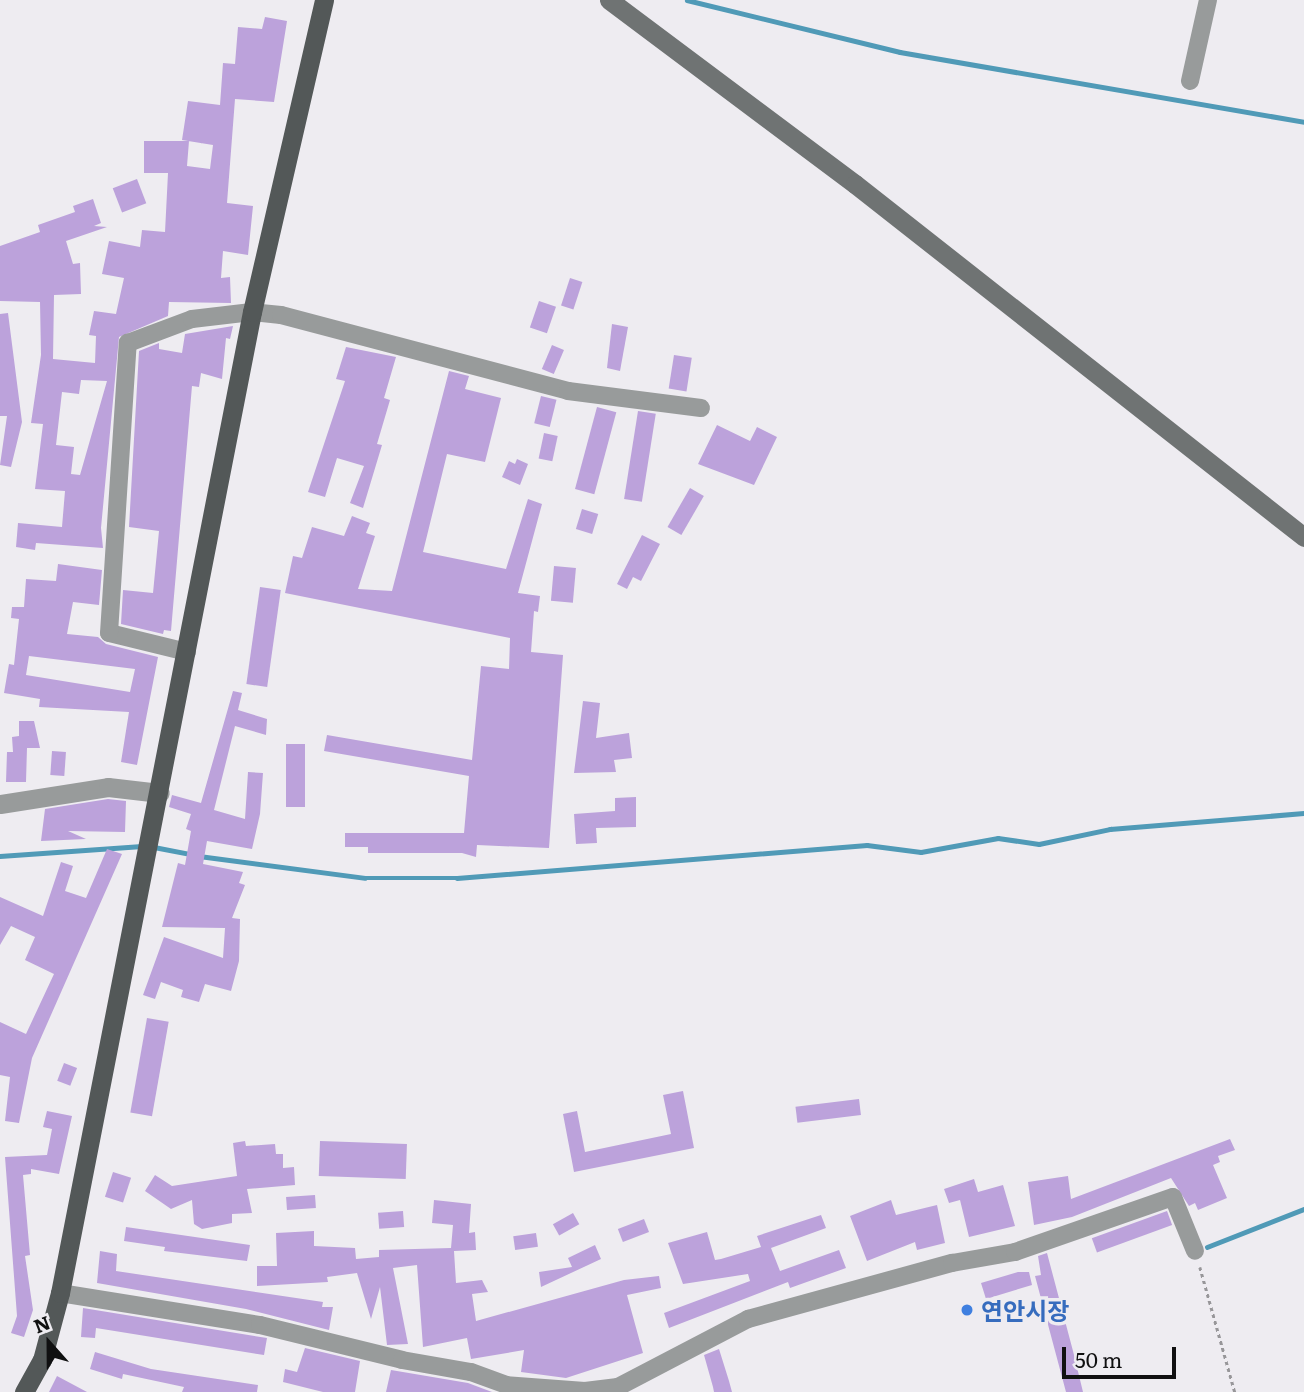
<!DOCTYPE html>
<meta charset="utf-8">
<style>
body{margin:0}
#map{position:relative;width:1304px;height:1392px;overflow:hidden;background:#eeecf1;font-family:Literata,"Noto Sans KR",serif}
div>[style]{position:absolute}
.stream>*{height:4.5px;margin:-2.25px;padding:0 2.25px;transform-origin:2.25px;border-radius:2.25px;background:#509ab7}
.building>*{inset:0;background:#bca2db;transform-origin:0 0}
.path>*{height:2.5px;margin-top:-1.25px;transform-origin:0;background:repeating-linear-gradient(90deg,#979699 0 3.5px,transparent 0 7px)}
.minor>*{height:18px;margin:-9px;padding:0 9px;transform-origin:9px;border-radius:9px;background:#989b9b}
.tertiary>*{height:19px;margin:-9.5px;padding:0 9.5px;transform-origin:9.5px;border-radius:9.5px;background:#989b9b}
.secondary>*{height:19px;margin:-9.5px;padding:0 9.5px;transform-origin:9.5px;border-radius:9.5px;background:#6f7373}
.primary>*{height:19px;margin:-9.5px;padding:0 9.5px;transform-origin:9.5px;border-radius:9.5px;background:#535858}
.dots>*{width:19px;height:19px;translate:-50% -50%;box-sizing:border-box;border:4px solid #eeecf1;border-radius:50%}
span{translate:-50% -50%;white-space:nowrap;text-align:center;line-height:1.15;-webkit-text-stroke:7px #eeecf1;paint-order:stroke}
.shop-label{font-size:24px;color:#366cbe;font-weight:700}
.left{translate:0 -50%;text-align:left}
.north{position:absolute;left:14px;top:1308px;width:70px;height:70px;-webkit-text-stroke:5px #eeecf1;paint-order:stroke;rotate:339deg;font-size:19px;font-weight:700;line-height:28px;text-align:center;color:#101011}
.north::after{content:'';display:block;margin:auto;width:24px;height:32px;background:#101011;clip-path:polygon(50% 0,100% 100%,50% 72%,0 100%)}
.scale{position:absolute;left:1062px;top:1347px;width:114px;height:32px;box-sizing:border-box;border:4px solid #101011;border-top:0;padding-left:9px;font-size:21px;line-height:24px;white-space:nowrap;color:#101011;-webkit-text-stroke:5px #eeecf1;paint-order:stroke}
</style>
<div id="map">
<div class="stream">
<div style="left:687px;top:0;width:219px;rotate:13.7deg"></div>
<div style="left:900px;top:52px;width:410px;rotate:9.8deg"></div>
<div style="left:154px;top:847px;width:37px;rotate:11deg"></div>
<div style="left:0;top:856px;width:142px;rotate:-4deg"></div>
<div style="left:199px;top:856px;width:167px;rotate:7.5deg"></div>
<div style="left:365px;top:878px;width:92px"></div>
<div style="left:457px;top:878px;width:411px;rotate:-4.6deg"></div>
<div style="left:867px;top:845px;width:54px;rotate:7.4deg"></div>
<div style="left:921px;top:852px;width:78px;rotate:-10.3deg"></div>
<div style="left:998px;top:838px;width:41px;rotate:8.3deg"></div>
<div style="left:1039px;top:844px;width:73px;rotate:-11.9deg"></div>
<div style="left:1110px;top:829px;width:195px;rotate:-4.7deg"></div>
<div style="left:1207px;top:1247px;width:104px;rotate:-21.4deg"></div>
</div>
<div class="building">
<div style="clip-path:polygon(evenodd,265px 17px,287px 21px,274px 102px,235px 99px,227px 203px,253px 206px,248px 255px,223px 251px,221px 278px,230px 277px,231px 303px,169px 302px,168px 316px,119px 337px,101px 528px,103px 548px,36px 543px,35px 550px,16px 547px,18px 523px,62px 527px,65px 491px,35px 489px,43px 424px,31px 423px,41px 355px,40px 302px,0 301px,0 246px,40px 232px,38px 225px,75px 212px,73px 206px,93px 199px,101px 223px,94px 226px,107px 227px,66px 241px,73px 264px,80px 263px,81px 294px,54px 295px,53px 359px,95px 363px,96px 336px,89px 335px,94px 311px,116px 314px,124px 278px,102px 274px,109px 241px,140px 247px,142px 230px,165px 232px,168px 173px,144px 173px,144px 141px,189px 141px,187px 166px,210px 169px,213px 145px,182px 140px,188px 101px,220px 105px,223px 63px,235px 64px,238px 27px,262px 29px,265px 17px,81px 380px,107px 381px,80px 475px,71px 474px,74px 447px,56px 445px,62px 392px,79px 394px,81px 380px)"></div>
<div style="left:137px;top:179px;width:26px;height:26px;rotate:69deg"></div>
<div style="left:570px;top:278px;width:13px;height:29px;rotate:18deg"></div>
<div style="left:539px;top:301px;width:18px;height:28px;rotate:19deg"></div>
<div style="clip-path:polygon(8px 313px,22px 422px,11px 467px,0 465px,7px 416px,0 416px,0 314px)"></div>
<div style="clip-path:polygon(612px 324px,628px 327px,620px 371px,607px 368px)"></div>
<div style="clip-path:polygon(233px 326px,230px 339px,226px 338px,222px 379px,201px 373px,199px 387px,192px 386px,171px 631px,164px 630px,163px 634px,121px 624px,123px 590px,153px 593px,159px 531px,129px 527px,139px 351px,159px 343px,159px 349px,182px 353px,185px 334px)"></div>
<div style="left:552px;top:345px;width:13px;height:26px;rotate:23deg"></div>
<div style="clip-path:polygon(346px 347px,396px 357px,384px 398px,390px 400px,377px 444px,382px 445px,363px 508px,350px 503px,364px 466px,337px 458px,325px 497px,308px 492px,345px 381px,336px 379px)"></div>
<div style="left:674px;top:355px;width:18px;height:34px;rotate:9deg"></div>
<div style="clip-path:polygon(449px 371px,469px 376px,465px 389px,501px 398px,485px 462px,447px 454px,423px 552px,506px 569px,528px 499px,542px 504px,518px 593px,540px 596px,538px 612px,534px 611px,531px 652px,563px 655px,549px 848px,477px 845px,476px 857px,462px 853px,368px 853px,368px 847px,345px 847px,345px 833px,464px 833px,469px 776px,324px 751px,327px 735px,472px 760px,481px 666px,509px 669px,510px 638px,285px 593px,293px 556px,302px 558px,312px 527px,344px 536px,352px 516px,370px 523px,366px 533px,375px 536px,358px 589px,392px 591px)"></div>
<div style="left:541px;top:396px;width:16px;height:28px;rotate:14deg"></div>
<div style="left:597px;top:407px;width:20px;height:85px;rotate:15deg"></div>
<div style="left:638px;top:411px;width:18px;height:89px;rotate:9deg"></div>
<div style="clip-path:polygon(717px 425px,750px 441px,757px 427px,777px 437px,754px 485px,698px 464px)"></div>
<div style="left:544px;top:433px;width:14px;height:26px;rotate:12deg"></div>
<div style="clip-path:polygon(517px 459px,528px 464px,520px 485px,502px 477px,509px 461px,515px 464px)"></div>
<div style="left:690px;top:488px;width:16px;height:45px;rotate:30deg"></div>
<div style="left:582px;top:509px;width:17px;height:21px;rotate:17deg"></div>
<div style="clip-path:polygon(642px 535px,660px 544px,641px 581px,633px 577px,627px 589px,617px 584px)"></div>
<div style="clip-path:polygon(evenodd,58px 564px,102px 570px,99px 605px,73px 602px,67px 634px,98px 637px,106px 644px,158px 657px,137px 765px,121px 762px,129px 712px,39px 707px,40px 699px,4px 693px,9px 664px,14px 665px,19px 619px,11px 618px,12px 607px,24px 607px,26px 579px,56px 581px,58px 564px,29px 656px,135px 669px,130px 692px,26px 675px,29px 656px)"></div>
<div style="left:554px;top:566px;width:22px;height:35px;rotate:5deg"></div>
<div style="left:260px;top:587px;width:21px;height:98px;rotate:8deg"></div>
<div style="clip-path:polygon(233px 691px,242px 693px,238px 710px,267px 719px,266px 735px,235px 726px,214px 810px,245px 819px,248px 772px,263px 773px,260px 814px,252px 849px,207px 841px,203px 864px,243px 872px,239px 883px,245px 885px,232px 918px,240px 919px,239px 961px,231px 991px,205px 984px,199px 1002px,181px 997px,183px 990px,161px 982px,155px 999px,143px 995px,164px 937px,223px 958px,225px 928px,162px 927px,178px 863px,185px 865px,191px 831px,186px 829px,191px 814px,169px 807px,172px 795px,201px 803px)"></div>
<div style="clip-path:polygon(583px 701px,600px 703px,596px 738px,629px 733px,632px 758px,614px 760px,616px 772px,574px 773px)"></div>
<div style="clip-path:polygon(19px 721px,34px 721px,40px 748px,27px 748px,26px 782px,6px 782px,7px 752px,13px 752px,12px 737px,19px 736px)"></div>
<div style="left:286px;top:744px;width:19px;height:63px"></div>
<div style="left:52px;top:751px;width:14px;height:24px;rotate:4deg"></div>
<div style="clip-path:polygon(636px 797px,636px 827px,596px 828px,597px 843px,576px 844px,574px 814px,615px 811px,615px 798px)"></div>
<div style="clip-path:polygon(108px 799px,126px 801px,125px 832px,68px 831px,86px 839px,41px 841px,45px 809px)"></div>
<div style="clip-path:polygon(107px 849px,122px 854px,32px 1058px,19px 1123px,5px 1121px,10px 1077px,0 1075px,0 1022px,26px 1034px,54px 974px,25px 960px,35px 937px,11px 926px,0 945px,0 897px,43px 916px,61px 862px,73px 866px,65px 891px,86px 898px)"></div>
<div style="left:147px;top:1018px;width:22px;height:96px;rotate:10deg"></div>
<div style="left:64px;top:1063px;width:14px;height:19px;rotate:21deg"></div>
<div style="clip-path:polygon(683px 1091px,694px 1148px,574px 1172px,563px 1114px,577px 1111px,585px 1152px,671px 1134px,663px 1095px)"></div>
<div style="left:859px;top:1099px;width:16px;height:64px;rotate:83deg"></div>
<div style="clip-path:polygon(47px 1111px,72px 1116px,59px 1174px,31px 1169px,31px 1174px,23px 1175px,30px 1255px,25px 1256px,33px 1310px,24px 1337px,11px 1333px,17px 1316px,5px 1157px,47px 1155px,52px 1129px,43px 1127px)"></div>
<div style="clip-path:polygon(1230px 1139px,1235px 1150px,1218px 1156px,1220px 1162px,1213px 1165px,1227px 1198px,1198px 1210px,1195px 1203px,1189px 1206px,1171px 1178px,1072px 1217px,1034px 1225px,1028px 1182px,1068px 1176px,1071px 1199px)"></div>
<div style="clip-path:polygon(245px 1141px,246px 1146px,275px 1144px,276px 1154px,283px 1154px,283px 1168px,294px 1167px,295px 1185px,247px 1189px,252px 1213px,232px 1214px,232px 1223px,202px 1229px,194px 1224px,192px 1200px,171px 1209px,145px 1191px,155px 1175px,172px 1186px,237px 1176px,233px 1143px)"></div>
<div style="left:320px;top:1141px;width:87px;height:35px;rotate:2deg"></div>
<div style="left:113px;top:1172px;width:19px;height:26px;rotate:18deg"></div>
<div style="clip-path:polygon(974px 1179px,978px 1192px,1003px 1185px,1015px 1226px,969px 1237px,960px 1200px,949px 1203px,944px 1189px)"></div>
<div style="left:315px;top:1195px;width:13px;height:29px;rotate:86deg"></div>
<div style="clip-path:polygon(434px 1200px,471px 1204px,469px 1233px,475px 1232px,476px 1250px,454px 1251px,456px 1283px,482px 1280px,488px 1292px,472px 1294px,476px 1321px,624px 1280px,659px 1276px,661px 1288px,627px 1295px,643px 1353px,566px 1378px,521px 1372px,524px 1350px,471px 1359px,467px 1338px,423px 1347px,417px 1265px,393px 1268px,408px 1344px,387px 1345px,380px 1287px,371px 1319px,357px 1273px,327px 1277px,328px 1282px,257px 1286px,257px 1266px,277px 1266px,276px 1233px,314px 1231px,314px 1246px,355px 1248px,356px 1259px,379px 1257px,379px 1250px,451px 1248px,453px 1225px,432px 1223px)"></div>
<div style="clip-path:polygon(891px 1200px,896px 1215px,937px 1205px,945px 1243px,917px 1250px,915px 1242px,867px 1261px,850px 1216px)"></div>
<div style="left:403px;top:1211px;width:16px;height:25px;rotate:86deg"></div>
<div style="left:1167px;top:1211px;width:15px;height:80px;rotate:70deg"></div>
<div style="left:573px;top:1213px;width:13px;height:23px;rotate:61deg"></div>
<div style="clip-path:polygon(821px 1215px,826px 1228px,771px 1248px,780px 1271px,839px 1250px,846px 1268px,790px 1288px,788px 1282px,669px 1328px,664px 1313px,750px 1281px,748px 1274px,683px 1284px,668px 1243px,707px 1232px,715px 1260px,721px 1259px,761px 1247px,757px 1236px)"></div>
<div style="left:644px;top:1219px;width:14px;height:28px;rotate:69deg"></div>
<div style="clip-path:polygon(126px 1227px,250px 1245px,247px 1261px,164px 1251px,165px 1247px,124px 1241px)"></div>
<div style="left:536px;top:1233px;width:14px;height:23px;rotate:82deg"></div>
<div style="clip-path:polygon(595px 1245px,601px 1259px,541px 1287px,539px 1272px,572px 1267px,568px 1258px)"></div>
<div style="clip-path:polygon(100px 1251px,117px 1254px,116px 1271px,323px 1302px,322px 1307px,333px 1307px,329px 1330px,246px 1309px,97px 1283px)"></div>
<div style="clip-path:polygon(1047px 1253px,1073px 1351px,1083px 1392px,1066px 1392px,1035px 1276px,1041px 1275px,1038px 1256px)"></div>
<div style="clip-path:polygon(1018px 1272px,1029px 1272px,1032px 1285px,986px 1299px,981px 1283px)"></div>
<div style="clip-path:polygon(83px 1308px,267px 1338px,264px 1355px,96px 1328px,95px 1338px,81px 1337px)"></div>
<div style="clip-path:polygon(305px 1348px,360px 1361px,355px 1392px,323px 1392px,283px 1382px,285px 1369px,297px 1372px)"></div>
<div style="clip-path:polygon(719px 1349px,729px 1381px,732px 1392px,714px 1392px,713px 1387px,704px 1355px)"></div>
<div style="clip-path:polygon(95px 1352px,151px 1369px,258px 1385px,257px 1392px,182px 1392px,184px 1387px,123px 1374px,122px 1379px,90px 1369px)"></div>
<div style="clip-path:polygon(391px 1370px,468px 1383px,492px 1392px,386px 1392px)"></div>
<div style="clip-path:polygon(57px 1376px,87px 1392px,49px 1392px)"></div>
</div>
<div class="path">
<div style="left:1200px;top:1267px;width:130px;rotate:74.4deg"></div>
</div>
<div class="minor">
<div style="left:1190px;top:81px;width:83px;rotate:-77.5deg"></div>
<div style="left:187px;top:652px;width:80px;rotate:-166.3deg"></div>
<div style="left:109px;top:633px;width:291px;rotate:-86.3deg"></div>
<div style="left:128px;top:343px;width:68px;rotate:-20.6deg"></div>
<div style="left:192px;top:319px;width:60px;rotate:-6.7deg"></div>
<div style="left:252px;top:312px;width:29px;rotate:6deg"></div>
<div style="left:281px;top:315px;width:297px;rotate:14.8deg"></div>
<div style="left:568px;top:391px;width:134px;rotate:7.3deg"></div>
<div style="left:60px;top:1293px;width:203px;rotate:9.1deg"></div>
<div style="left:260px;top:1325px;width:146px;rotate:13.8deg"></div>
<div style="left:402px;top:1360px;width:70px;rotate:9.9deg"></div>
<div style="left:471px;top:1372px;width:37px;rotate:20deg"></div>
<div style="left:506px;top:1385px;width:79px;rotate:4.3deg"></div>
<div style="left:585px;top:1391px;width:33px;rotate:-7deg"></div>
<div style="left:618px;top:1387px;width:147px;rotate:-27.6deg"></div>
<div style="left:748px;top:1319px;width:212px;rotate:-15.4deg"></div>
<div style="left:952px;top:1263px;width:64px;rotate:-9.9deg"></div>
<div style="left:1015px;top:1252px;width:167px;rotate:-19.2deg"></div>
<div style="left:1173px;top:1197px;width:58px;rotate:67.8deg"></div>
</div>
<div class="tertiary">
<div style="left:0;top:804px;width:109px;rotate:-8.9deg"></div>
<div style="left:108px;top:787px;width:52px;rotate:6.6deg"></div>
</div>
<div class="secondary">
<div style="left:609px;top:0;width:307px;rotate:36.8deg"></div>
<div style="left:855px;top:184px;width:571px;rotate:38.17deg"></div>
</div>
<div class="primary">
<div style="left:24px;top:1392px;width:37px;rotate:-61deg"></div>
<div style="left:42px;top:1360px;width:69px;rotate:-75deg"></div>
<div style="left:60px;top:1293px;width:1000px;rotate:-78.93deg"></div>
<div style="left:252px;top:312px;width:320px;rotate:-77deg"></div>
</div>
<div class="dots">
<div style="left:967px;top:1310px;background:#3f7fe0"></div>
</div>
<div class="shop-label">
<span class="left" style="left:981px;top:1310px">연안시장</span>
</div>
<div class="north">N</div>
<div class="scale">50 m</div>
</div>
